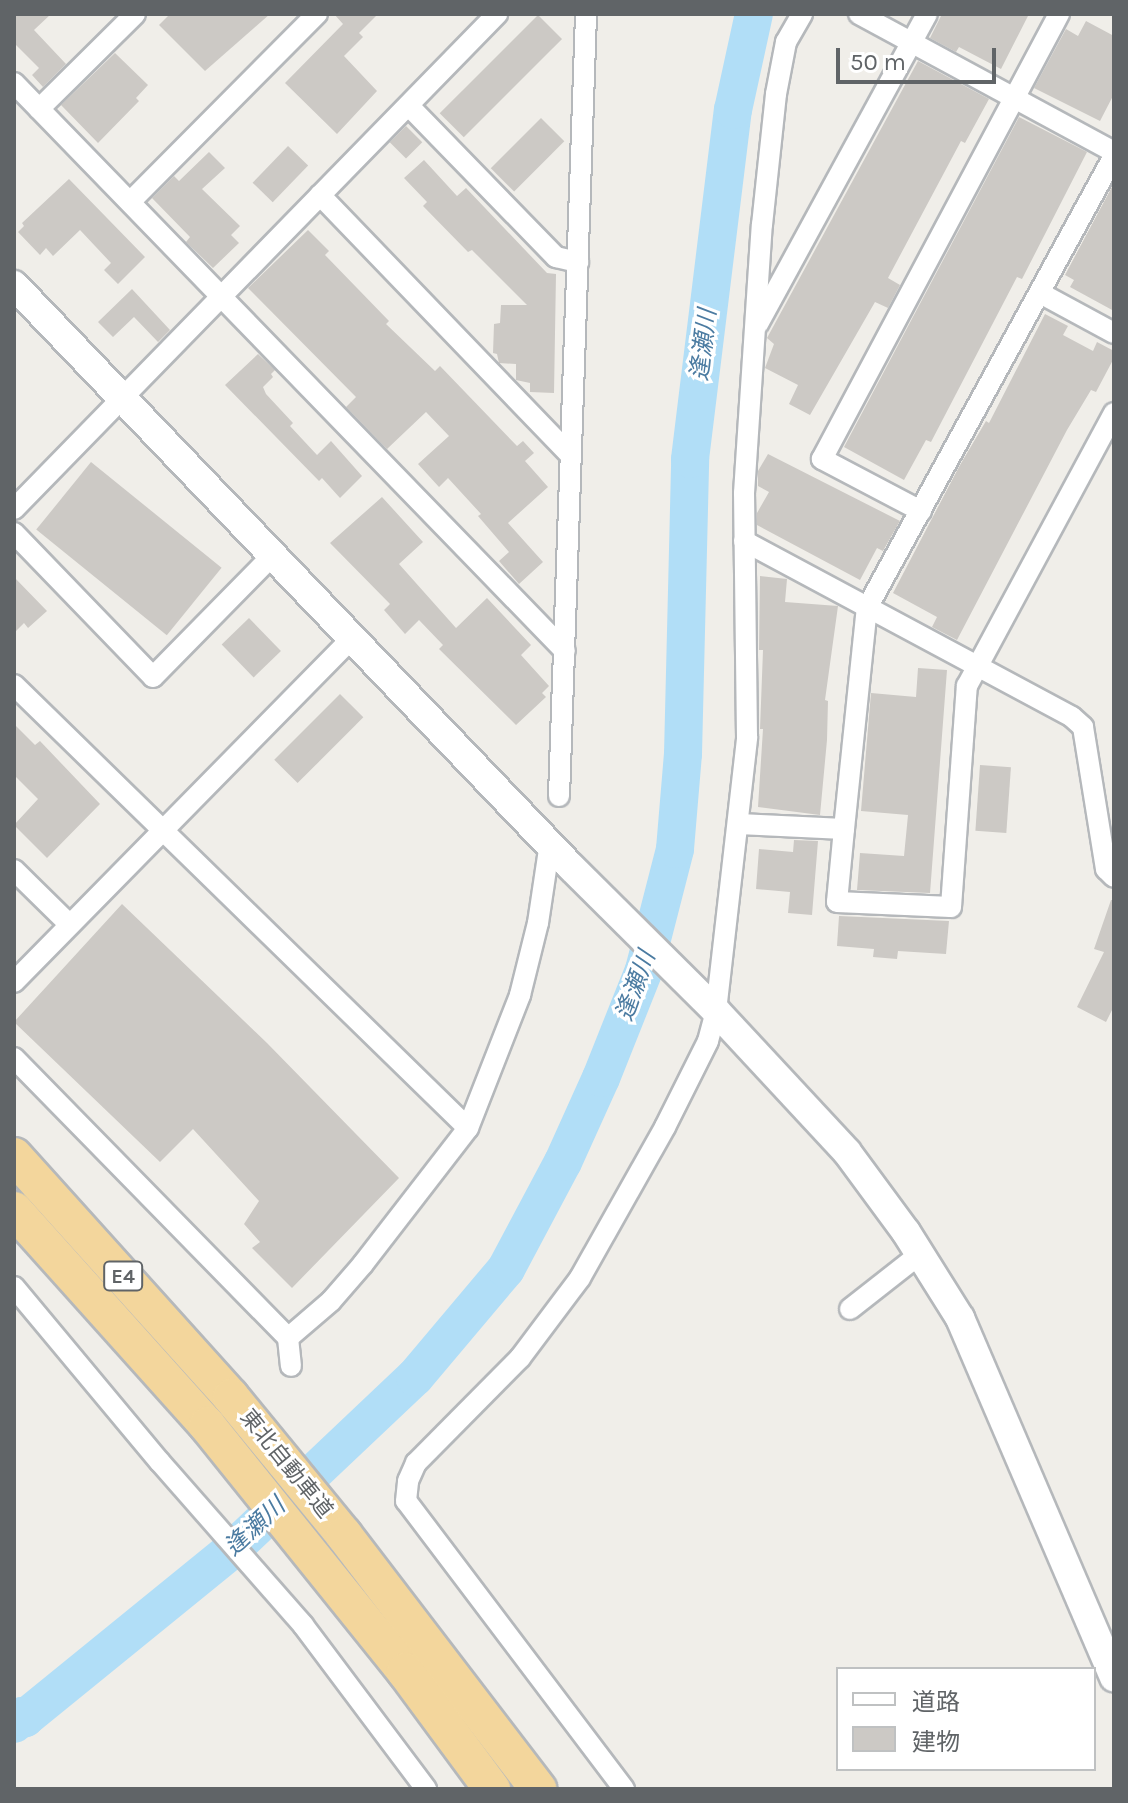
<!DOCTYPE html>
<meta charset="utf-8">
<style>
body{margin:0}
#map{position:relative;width:1128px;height:1803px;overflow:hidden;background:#f0eee9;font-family:Karla,"Noto Sans JP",sans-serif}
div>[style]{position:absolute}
.river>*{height:38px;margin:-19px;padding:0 19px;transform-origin:19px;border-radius:19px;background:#b1def7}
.building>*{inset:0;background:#ccc9c5;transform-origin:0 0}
.roads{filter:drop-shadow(2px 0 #b5b8bb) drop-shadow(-2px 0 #b5b8bb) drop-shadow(0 2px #b5b8bb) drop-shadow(0 -2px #b5b8bb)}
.street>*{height:20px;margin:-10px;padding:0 10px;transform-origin:10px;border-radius:10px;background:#fff}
.secondary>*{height:28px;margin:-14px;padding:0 14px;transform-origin:14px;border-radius:14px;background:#fff}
.highway>*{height:36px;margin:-18px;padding:0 18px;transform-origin:18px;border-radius:18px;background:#f3d69c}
span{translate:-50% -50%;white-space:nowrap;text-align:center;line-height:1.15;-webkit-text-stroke:6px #fff;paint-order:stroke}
.shield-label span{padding:2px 6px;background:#fff;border:2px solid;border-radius:6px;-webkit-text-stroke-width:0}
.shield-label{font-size:20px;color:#606467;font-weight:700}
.street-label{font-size:22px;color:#606467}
.water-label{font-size:24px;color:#4b7ba1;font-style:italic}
.frame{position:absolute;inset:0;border:16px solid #606467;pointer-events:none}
.legend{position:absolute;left:836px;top:1667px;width:260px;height:104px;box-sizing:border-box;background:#fff;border:2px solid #bfc1c2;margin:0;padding:10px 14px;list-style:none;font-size:24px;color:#606467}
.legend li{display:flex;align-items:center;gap:16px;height:40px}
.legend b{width:40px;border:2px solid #bfc1c2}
.scale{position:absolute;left:836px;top:48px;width:160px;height:36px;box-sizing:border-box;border:4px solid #606467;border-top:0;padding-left:10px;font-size:24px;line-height:28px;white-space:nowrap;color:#606467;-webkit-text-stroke:6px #fff;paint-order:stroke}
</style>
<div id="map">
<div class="river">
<div style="left:14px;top:1724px;width:11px;rotate:-45deg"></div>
<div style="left:22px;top:1716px;width:4px;rotate:34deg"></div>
<div style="left:25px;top:1718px;width:269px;rotate:-39.1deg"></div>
<div style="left:234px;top:1548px;width:249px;rotate:-43.4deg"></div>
<div style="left:415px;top:1377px;width:141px;rotate:-49.9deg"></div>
<div style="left:506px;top:1269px;width:121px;rotate:-62deg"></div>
<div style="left:563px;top:1162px;width:92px;rotate:-65.7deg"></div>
<div style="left:601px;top:1078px;width:116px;rotate:-68.3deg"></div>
<div style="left:644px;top:970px;width:125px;rotate:-75.6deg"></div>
<div style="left:675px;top:849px;width:95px;rotate:-85.2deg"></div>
<div style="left:683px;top:754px;width:295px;rotate:-88.6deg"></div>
<div style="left:690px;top:459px;width:352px;rotate:-83deg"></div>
<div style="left:733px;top:110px;width:98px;rotate:-77.7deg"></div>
</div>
<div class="building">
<div style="clip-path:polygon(14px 14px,51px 14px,34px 30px,66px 64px,43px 87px,32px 75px,39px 68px,14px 43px)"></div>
<div style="clip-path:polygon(170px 14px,270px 14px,205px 71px,159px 25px)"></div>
<div style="clip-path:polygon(334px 14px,378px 14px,359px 33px,363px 37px,344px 56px,377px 91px,337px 134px,285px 83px,343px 24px)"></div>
<div style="clip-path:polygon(942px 14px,1029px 14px,1001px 69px,959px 47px,956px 52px,930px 38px)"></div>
<div style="left:538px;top:15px;width:34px;height:139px;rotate:45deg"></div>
<div style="clip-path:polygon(1086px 21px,1114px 36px,1114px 94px,1100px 121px,1034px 88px,1066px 29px,1078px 36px)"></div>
<div style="clip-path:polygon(115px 53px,148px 85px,136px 98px,139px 101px,98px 143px,61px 105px)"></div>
<div style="clip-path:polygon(918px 61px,989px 99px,965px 143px,961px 141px,888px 278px,900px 285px,888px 308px,875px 302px,810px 415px,789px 404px,798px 385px,765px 368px,774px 344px,767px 338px)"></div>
<div style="clip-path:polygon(1019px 117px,1087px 152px,1022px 279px,1017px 277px,931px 442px,926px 440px,904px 480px,844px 447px)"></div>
<div style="left:541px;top:118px;width:33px;height:71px;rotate:45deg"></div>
<div style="left:406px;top:126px;width:23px;height:23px;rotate:45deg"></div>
<div style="left:288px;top:146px;width:28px;height:51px;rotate:44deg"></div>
<div style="clip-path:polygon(209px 152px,225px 168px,202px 189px,240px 226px,231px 235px,239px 243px,213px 268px,186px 242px,190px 237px,152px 198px,174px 176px,179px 181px)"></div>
<div style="clip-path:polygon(424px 160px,457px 196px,466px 188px,547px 273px,556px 274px,554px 393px,530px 392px,530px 383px,516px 380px,516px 364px,499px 363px,497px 354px,493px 353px,494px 324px,500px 323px,501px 305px,527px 305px,472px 250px,468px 252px,423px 206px,427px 202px,404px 178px)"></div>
<div style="clip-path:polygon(69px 179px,145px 257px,118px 284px,104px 270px,111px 263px,80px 230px,53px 256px,46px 248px,40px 255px,18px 232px,24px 226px,22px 223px)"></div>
<div style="clip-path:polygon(1114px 183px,1114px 311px,1070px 287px,1074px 280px,1065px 275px)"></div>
<div style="clip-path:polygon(308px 230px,329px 251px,325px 255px,389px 321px,386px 324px,435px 371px,440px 366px,517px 446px,523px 441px,534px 453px,525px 461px,548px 487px,508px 523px,543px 562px,519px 584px,499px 561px,509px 552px,478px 516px,481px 514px,448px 478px,439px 487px,418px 464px,449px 436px,426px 412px,387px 449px,346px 407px,356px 397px,248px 288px)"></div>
<div style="clip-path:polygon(132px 289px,170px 330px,158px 342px,134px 317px,113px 337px,98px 322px)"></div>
<div style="clip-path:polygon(1045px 314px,1068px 326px,1063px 335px,1093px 351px,1097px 342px,1114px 351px,1114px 358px,1096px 392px,1091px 390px,1067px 430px,957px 640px,932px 627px,937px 617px,893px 593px,960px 465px,986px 421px,989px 423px)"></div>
<div style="clip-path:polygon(258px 354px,275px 370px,271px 374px,273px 377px,263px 387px,266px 394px,293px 423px,290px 426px,317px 455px,331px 441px,362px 476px,340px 498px,322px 478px,319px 481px,225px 385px)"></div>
<div style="clip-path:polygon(768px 454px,900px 521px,883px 551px,877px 548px,860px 580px,757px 525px,757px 513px,769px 492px,758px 486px,758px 471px)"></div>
<div style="left:91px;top:462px;width:168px;height:87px;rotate:39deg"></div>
<div style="clip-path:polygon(382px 497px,423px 542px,399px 564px,456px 628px,487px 598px,531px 645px,521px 655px,549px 686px,542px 693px,546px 697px,516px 725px,439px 649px,443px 645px,419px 620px,405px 634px,384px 610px,390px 604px,330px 543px)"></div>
<div style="clip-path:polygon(760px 576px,787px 579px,785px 602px,838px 606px,825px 700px,828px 701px,827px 740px,820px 815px,758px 807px,763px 729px,760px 729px,763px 650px,759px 650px)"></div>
<div style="clip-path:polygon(14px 577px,47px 611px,28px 628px,24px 623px,14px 633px)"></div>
<div style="left:249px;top:618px;width:46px;height:38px;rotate:46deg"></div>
<div style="clip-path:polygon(918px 668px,947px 670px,930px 893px,857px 890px,860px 853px,904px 856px,908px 815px,861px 811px,871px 693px,916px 697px)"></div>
<div style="left:340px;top:694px;width:33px;height:93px;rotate:45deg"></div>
<div style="clip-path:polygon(14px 724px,35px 745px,40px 741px,100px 804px,47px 858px,14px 825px,38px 799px,14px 775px)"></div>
<div style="left:980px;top:765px;width:31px;height:66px;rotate:4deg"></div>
<div style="clip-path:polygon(794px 840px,818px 841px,812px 915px,788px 913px,790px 892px,756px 889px,759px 849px,793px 852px)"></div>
<div style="clip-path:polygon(1111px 900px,1114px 900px,1114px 1006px,1106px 1022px,1077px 1007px,1104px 952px,1094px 949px)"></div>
<div style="clip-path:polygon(122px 904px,267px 1043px,399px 1178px,292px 1288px,252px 1248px,260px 1242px,244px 1224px,259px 1201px,193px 1129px,160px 1162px,14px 1022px)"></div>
<div style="clip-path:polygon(839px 916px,949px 921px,946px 954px,898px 951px,897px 959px,873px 957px,874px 949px,837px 946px)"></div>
</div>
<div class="roads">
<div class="street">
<div style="left:859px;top:14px;width:290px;rotate:28.4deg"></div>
<div style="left:14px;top:83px;width:791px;rotate:45.87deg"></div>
<div style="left:409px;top:106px;width:211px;rotate:45.8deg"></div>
<div style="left:556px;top:257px;width:23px;rotate:13deg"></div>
<div style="left:39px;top:109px;width:135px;rotate:-44.7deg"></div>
<div style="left:320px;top:195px;width:359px;rotate:46.1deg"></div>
<div style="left:131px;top:201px;width:264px;rotate:-45.2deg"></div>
<div style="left:1040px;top:293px;width:84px;rotate:28.4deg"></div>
<div style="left:758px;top:324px;width:353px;rotate:-61.4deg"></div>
<div style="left:14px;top:509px;width:692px;rotate:-45.7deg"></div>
<div style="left:921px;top:511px;width:112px;rotate:-152.3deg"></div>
<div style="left:822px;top:459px;width:504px;rotate:-61.96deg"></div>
<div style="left:14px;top:533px;width:200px;rotate:46deg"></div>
<div style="left:153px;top:677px;width:170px;rotate:-45.5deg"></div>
<div style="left:744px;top:541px;width:372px;rotate:28.2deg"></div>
<div style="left:1072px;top:717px;width:15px;rotate:42deg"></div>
<div style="left:1083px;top:727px;width:144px;rotate:80.8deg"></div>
<div style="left:1106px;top:869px;width:11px;rotate:45deg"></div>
<div style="left:14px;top:685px;width:634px;rotate:44.3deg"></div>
<div style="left:559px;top:796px;width:782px;rotate:-88.02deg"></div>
<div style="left:739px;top:824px;width:105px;rotate:2.7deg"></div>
<div style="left:844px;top:829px;width:73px;rotate:95.5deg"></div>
<div style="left:837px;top:902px;width:114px;rotate:2.5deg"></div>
<div style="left:951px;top:907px;width:222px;rotate:-85.9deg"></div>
<div style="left:967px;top:686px;width:310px;rotate:-61.7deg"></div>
<div style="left:844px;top:829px;width:222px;rotate:-84.1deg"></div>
<div style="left:867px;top:608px;width:515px;rotate:-61.35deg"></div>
<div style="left:14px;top:870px;width:78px;rotate:44.5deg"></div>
<div style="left:14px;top:982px;width:482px;rotate:-45.5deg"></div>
<div style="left:14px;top:1058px;width:392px;rotate:45.6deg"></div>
<div style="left:288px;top:1338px;width:28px;rotate:84deg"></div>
<div style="left:14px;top:1287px;width:228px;rotate:50.2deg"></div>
<div style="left:160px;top:1462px;width:217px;rotate:48.7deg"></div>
<div style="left:303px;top:1625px;width:205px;rotate:53.1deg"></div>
<div style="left:850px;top:1309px;width:89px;rotate:-38.2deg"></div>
<div style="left:288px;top:1338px;width:57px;rotate:-40.7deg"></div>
<div style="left:331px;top:1301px;width:49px;rotate:-49.1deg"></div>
<div style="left:363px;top:1264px;width:172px;rotate:-52.3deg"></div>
<div style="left:468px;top:1128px;width:143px;rotate:-68.6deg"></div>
<div style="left:520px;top:995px;width:74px;rotate:-76deg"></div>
<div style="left:538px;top:923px;width:81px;rotate:-81.5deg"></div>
<div style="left:624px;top:1789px;width:361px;rotate:-127.1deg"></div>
<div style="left:406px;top:1501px;width:20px;rotate:-84deg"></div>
<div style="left:408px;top:1481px;width:20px;rotate:-66deg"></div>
<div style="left:416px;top:1463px;width:148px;rotate:-45.3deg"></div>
<div style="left:520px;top:1358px;width:100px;rotate:-53.1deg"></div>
<div style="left:580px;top:1278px;width:173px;rotate:-60.6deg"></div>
<div style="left:665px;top:1127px;width:96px;rotate:-63.4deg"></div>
<div style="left:708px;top:1041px;width:31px;rotate:-75deg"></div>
<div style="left:716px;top:1011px;width:276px;rotate:-83.5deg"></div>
<div style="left:747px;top:737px;width:244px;rotate:-90.7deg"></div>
<div style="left:744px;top:493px;width:269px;rotate:-86.2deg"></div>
<div style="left:762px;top:225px;width:132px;rotate:-83.9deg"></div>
<div style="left:776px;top:94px;width:53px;rotate:-79.1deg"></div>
<div style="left:786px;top:42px;width:32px;rotate:-60deg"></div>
</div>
<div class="secondary">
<div style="left:14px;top:285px;width:806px;rotate:46.26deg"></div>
<div style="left:571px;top:867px;width:204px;rotate:44.8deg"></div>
<div style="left:716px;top:1011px;width:192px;rotate:47.1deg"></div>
<div style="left:847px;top:1152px;width:99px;rotate:53.6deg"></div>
<div style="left:906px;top:1232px;width:102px;rotate:57.9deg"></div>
<div style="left:960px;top:1318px;width:391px;rotate:66.8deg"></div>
</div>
<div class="highway">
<div style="left:14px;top:1156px;width:324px;rotate:48deg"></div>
<div style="left:231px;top:1397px;width:178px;rotate:50.7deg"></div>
<div style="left:344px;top:1535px;width:320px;rotate:52.6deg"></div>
<div style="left:14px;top:1210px;width:289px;rotate:48.1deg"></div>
<div style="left:207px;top:1425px;width:316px;rotate:51.2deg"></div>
<div style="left:405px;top:1671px;width:147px;rotate:53.6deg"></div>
</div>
</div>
<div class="shield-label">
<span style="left:123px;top:1276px">E4</span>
</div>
<div class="street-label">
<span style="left:286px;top:1464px;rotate:51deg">東北自動車道</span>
</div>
<div class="water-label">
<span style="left:704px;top:345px;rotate:-83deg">逢瀬川</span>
<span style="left:636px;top:986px;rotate:-70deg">逢瀬川</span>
<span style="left:255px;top:1527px;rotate:-43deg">逢瀬川</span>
</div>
<div class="frame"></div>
<ul class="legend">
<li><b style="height:10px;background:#fff"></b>道路</li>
<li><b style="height:22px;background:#ccc9c5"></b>建物</li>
</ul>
<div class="scale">50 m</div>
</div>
